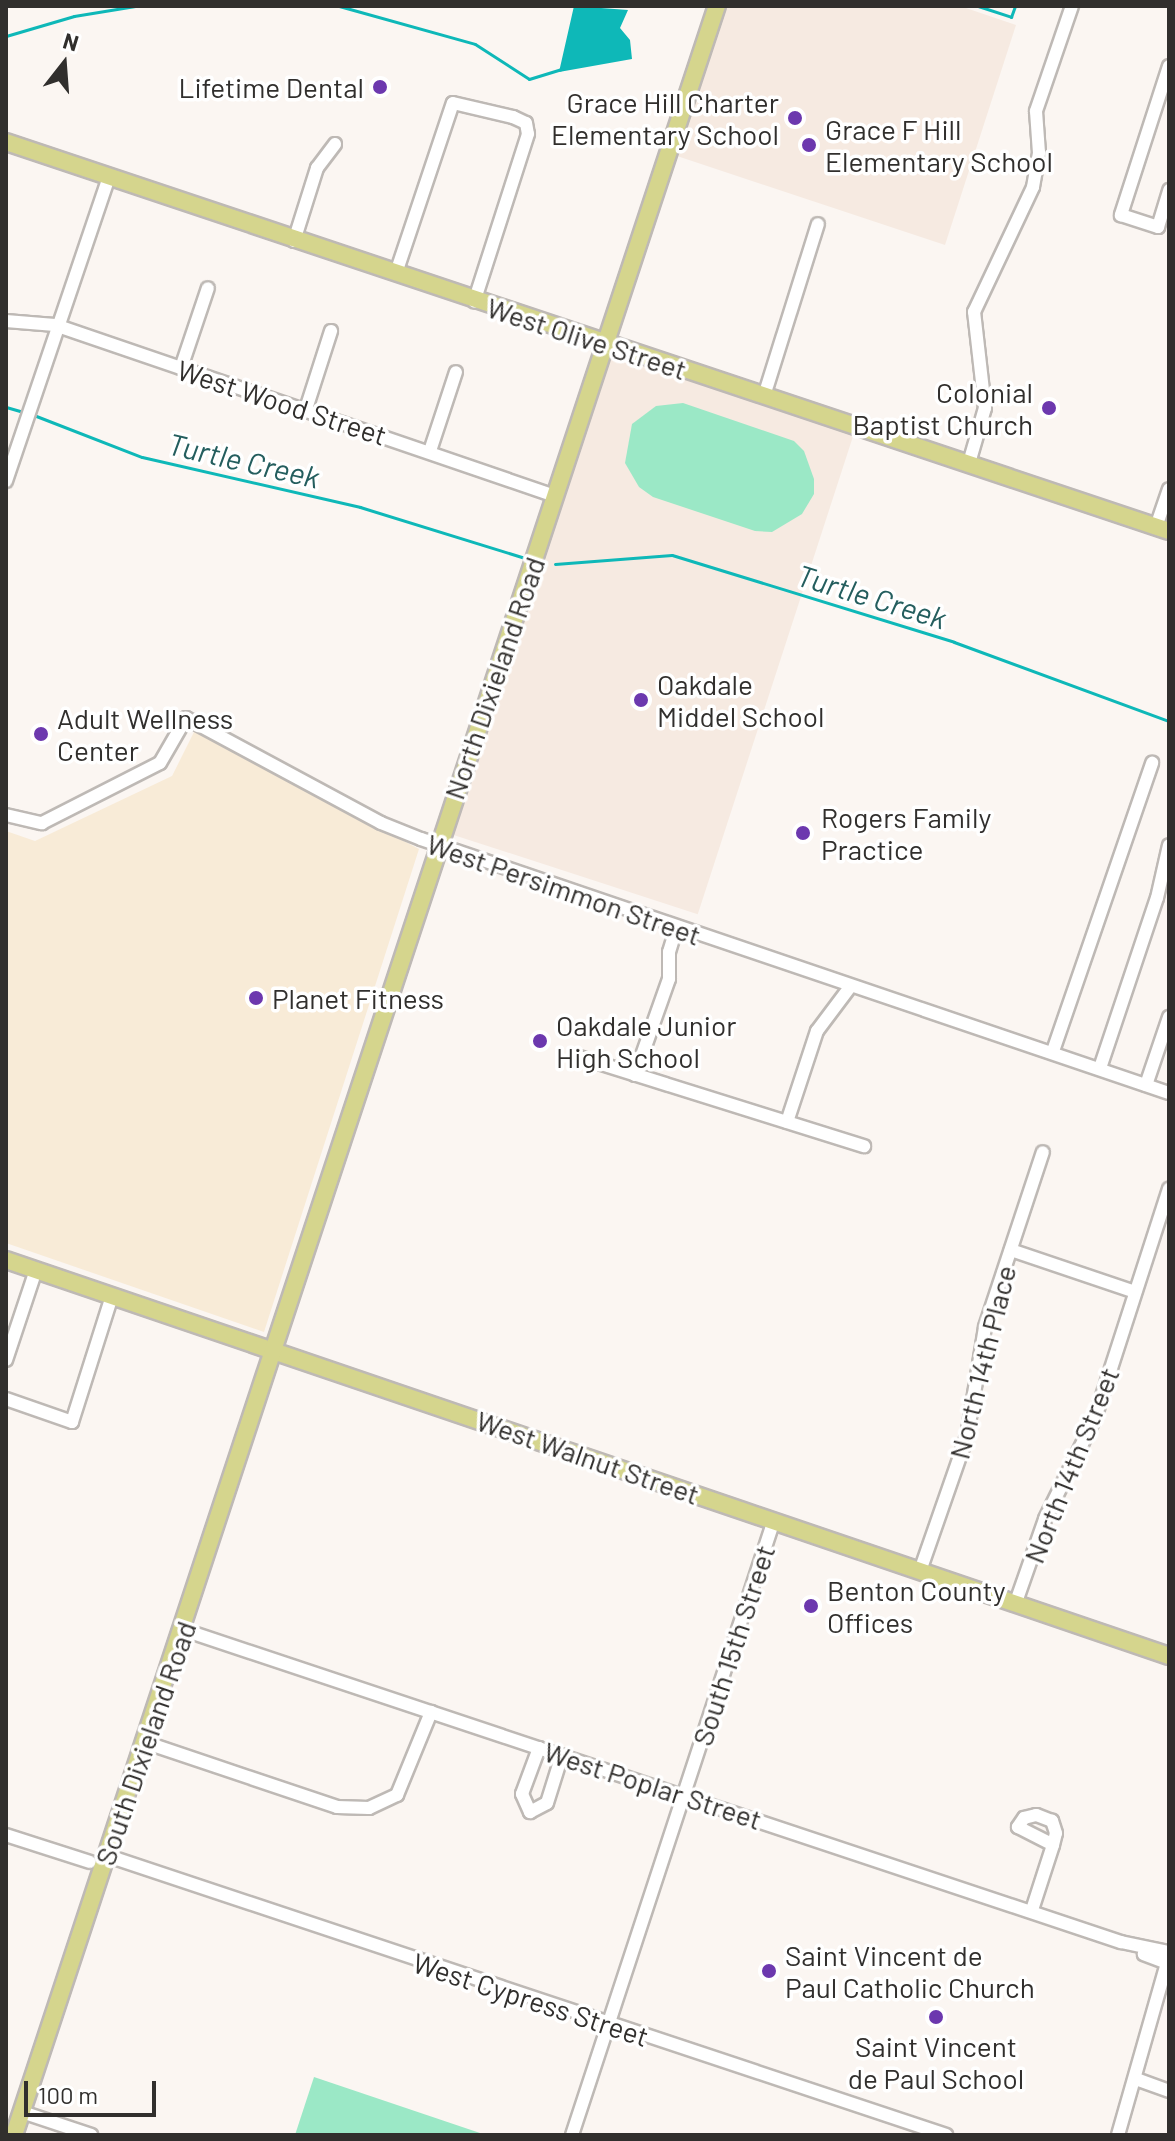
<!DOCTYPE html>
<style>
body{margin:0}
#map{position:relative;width:1175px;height:2141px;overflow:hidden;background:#fbf6f2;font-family:Barlow,sans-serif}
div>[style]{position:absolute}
.commercial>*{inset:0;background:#f8ebd7}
.built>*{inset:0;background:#f6eae1;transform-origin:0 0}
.green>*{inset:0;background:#9be8c6}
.water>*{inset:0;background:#0eb8b8}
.stream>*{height:3px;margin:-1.5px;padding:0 1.5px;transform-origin:1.5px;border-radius:1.5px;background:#0eb8b8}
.roads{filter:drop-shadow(2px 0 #beb9b5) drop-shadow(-2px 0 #beb9b5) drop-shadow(0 2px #beb9b5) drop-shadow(0 -2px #beb9b5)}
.minor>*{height:12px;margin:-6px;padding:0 6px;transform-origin:6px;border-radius:6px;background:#fff}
.major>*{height:16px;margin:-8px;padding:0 8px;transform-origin:8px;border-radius:8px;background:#d5d58d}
.dots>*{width:22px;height:22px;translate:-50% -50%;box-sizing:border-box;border:4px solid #fff;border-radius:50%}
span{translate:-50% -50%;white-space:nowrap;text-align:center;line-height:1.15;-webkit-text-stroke:7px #fff;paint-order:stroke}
.poi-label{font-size:28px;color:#312f2d}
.right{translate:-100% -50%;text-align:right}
.left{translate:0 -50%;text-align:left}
.street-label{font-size:28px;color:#312f2d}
.water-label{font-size:30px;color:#245e5e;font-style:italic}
.frame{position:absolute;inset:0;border:8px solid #312f2d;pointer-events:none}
.north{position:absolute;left:24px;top:24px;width:80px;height:80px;-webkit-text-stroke:6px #fff;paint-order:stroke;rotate:17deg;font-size:22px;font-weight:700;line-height:32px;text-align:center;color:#312f2d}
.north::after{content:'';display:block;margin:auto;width:28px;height:36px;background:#312f2d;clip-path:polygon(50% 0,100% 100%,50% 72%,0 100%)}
.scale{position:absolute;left:24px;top:2081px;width:132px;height:36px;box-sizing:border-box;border:4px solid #312f2d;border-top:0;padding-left:10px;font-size:24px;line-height:28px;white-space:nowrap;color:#312f2d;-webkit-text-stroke:6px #fff;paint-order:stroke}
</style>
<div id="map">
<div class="commercial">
<div style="clip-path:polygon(195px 730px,419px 849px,264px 1332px,6px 1243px,6px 831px,35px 841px,172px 776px)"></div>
</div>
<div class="built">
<div style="clip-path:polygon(727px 6px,960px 6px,1016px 25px,945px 245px,677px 156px)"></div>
<div style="left:609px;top:346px;width:260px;height:513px;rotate:18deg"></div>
</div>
<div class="green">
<div style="clip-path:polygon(683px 403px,794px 441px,804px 451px,814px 479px,814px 494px,802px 514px,772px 532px,755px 531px,653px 497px,639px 487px,625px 463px,632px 424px,656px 406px)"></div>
<div style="clip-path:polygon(314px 2077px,483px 2134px,483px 2135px,295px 2135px)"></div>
</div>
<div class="water">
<div style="clip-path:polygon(574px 6px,628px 10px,620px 28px,630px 40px,632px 59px,559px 72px)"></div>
</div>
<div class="stream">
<div style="left:339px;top:6px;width:141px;rotate:15.6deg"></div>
<div style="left:475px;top:44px;width:64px;rotate:32.9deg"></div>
<div style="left:529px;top:79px;width:34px;rotate:-17deg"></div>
<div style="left:978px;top:6px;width:35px;rotate:18deg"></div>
<div style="left:1011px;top:17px;width:12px;rotate:-70deg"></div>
<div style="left:6px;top:36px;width:71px;rotate:-16.4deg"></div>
<div style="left:74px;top:16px;width:62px;rotate:-9.3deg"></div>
<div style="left:6px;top:407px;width:18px;rotate:16deg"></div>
<div style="left:31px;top:414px;width:119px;rotate:21.2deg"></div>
<div style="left:142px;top:457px;width:224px;rotate:12.9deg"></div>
<div style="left:360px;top:507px;width:170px;rotate:17.2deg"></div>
<div style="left:555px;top:564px;width:117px;rotate:-4.4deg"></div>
<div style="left:672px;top:555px;width:295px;rotate:17.1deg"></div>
<div style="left:954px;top:642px;width:229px;rotate:20.2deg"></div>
</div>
<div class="roads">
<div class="minor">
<div style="left:1169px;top:66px;width:157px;rotate:107.9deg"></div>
<div style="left:1121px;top:215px;width:39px;rotate:18deg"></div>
<div style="left:1158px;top:227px;width:39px;rotate:-73deg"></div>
<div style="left:294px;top:241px;width:77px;rotate:-72.5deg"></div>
<div style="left:317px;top:168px;width:30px;rotate:-53deg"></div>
<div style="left:396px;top:273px;width:179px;rotate:-71.5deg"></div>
<div style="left:453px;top:103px;width:62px;rotate:13.1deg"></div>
<div style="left:513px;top:117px;width:14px;rotate:25deg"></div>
<div style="left:526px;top:123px;width:11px;rotate:80deg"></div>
<div style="left:528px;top:134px;width:176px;rotate:107.8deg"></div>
<div style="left:6px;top:321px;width:49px;rotate:4.7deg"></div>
<div style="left:55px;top:325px;width:528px;rotate:18.88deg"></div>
<div style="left:181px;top:368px;width:84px;rotate:-71.4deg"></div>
<div style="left:764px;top:396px;width:180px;rotate:-72.6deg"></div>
<div style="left:306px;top:409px;width:82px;rotate:-72.2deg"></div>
<div style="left:430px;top:451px;width:83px;rotate:-71.8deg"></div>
<div style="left:969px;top:463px;width:57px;rotate:-73.8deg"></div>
<div style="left:985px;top:408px;width:97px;rotate:-96.5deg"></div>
<div style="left:974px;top:312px;width:138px;rotate:-64.7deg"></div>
<div style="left:1033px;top:187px;width:35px;rotate:-80deg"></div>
<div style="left:1039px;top:153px;width:42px;rotate:-94.1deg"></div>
<div style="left:1036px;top:111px;width:111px;rotate:-71.1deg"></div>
<div style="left:6px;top:481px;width:322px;rotate:-71.3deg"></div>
<div style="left:1156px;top:527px;width:40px;rotate:-71.1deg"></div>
<div style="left:6px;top:815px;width:37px;rotate:13deg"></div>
<div style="left:42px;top:823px;width:132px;rotate:-27deg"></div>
<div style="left:160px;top:763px;width:52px;rotate:-60deg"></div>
<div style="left:186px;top:718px;width:221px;rotate:28.3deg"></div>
<div style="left:381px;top:823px;width:43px;rotate:21.8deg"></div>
<div style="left:421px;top:839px;width:790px;rotate:18.76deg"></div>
<div style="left:1053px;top:1051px;width:305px;rotate:-71deg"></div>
<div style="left:576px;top:1056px;width:302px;rotate:17.4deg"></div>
<div style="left:1100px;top:1068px;width:179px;rotate:-71.5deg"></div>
<div style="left:1157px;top:898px;width:54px;rotate:-77.2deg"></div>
<div style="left:635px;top:1075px;width:102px;rotate:-70.5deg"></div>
<div style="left:669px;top:979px;width:27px;rotate:-90deg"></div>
<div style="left:669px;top:952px;width:24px;rotate:-73deg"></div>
<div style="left:1146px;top:1085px;width:72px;rotate:-71.3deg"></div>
<div style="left:787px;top:1122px;width:96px;rotate:-71.8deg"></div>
<div style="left:817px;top:1031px;width:55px;rotate:-53.1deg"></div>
<div style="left:1011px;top:1250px;width:131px;rotate:18.7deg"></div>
<div style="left:6px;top:1360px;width:95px;rotate:-71.6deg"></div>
<div style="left:6px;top:1399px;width:70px;rotate:19.2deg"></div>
<div style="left:72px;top:1422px;width:132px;rotate:-72.4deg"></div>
<div style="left:920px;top:1571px;width:143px;rotate:-70.8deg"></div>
<div style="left:967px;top:1436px;width:110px;rotate:-80.6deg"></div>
<div style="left:985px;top:1327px;width:184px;rotate:-71.7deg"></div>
<div style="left:1016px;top:1602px;width:88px;rotate:-70.7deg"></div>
<div style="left:1045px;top:1519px;width:113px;rotate:-63.7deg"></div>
<div style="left:1095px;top:1418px;width:241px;rotate:-72.1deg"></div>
<div style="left:184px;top:1630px;width:988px;rotate:18.42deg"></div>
<div style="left:1121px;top:1942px;width:49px;rotate:11.8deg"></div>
<div style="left:147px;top:1743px;width:200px;rotate:18.6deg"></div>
<div style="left:337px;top:1807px;width:32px;rotate:2deg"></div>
<div style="left:369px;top:1808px;width:31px;rotate:-25deg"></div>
<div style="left:397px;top:1795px;width:90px;rotate:-67.7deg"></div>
<div style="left:539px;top:1748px;width:49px;rotate:110.3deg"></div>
<div style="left:522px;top:1794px;width:20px;rotate:66deg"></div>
<div style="left:530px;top:1812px;width:19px;rotate:-28deg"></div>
<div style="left:547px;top:1803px;width:50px;rotate:-72.6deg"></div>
<div style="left:6px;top:1835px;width:88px;rotate:17.8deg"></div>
<div style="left:117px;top:1859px;width:874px;rotate:18.41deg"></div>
<div style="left:1032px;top:1910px;width:68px;rotate:-72.1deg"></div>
<div style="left:1053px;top:1845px;width:12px;rotate:-76deg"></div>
<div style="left:1056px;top:1833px;width:13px;rotate:-108deg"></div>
<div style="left:1052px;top:1821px;width:17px;rotate:-159deg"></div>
<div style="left:1036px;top:1815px;width:12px;rotate:166deg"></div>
<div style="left:1024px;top:1818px;width:11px;rotate:124deg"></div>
<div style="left:1018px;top:1827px;width:39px;rotate:27deg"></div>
<div style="left:1136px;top:2079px;width:35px;rotate:20deg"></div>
<div style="left:22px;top:2112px;width:73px;rotate:18.4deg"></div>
<div style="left:572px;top:2135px;width:647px;rotate:-71.82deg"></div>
<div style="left:1118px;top:2135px;width:179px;rotate:-74.1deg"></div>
<div style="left:1167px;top:1963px;width:25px;rotate:-159deg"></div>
</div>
<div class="major">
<div style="left:6px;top:142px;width:1226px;rotate:18.49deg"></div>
<div style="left:6px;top:1260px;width:1229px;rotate:18.8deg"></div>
<div style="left:14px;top:2135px;width:2242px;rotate:-71.73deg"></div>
</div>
</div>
<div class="dots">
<div style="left:380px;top:87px;background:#6c38ae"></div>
<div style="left:795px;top:118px;background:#6c38ae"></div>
<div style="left:809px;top:145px;background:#6c38ae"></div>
<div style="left:1049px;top:408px;background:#6c38ae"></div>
<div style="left:641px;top:700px;background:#6c38ae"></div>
<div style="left:41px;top:734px;background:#6c38ae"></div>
<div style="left:803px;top:833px;background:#6c38ae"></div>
<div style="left:256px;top:998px;background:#6c38ae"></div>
<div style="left:540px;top:1041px;background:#6c38ae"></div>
<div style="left:811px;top:1606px;background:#6c38ae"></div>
<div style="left:769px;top:1971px;background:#6c38ae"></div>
<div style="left:936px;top:2017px;background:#6c38ae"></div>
</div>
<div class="poi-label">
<span class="right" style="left:364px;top:87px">Lifetime Dental</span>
<span class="right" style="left:779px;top:118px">Grace Hill Charter<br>Elementary School</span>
<span class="left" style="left:825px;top:145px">Grace F Hill<br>Elementary School</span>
<span class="right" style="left:1033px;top:408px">Colonial<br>Baptist Church</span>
<span class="left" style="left:657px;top:700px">Oakdale<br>Middel School</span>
<span class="left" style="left:57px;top:734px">Adult Wellness<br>Center</span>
<span class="left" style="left:821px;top:833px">Rogers Family<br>Practice</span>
<span class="left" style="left:272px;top:998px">Planet Fitness</span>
<span class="left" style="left:556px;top:1041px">Oakdale Junior<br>High School</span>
<span class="left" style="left:827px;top:1606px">Benton County<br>Offices</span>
<span class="left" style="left:785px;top:1971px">Saint Vincent de<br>Paul Catholic Church</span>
<span style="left:936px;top:2062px">Saint Vincent<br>de Paul School</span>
</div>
<div class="street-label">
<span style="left:587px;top:338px;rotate:18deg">West Olive Street</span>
<span style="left:282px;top:402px;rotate:18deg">West Wood Street</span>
<span style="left:494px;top:678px;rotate:-71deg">North Dixieland Road</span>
<span style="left:564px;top:889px;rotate:19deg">West Persimmon Street</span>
<span style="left:982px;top:1362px;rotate:-76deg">North 14th Place</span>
<span style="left:588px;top:1457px;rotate:19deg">West Walnut Street</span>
<span style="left:1071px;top:1465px;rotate:-68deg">North 14th Street</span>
<span style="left:733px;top:1645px;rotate:-72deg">South 15th Street</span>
<span style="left:145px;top:1743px;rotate:-71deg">South Dixieland Road</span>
<span style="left:653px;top:1785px;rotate:18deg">West Poplar Street</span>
<span style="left:531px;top:1999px;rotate:18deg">West Cypress Street</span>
</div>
<div class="water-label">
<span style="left:244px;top:460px;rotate:13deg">Turtle Creek</span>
<span style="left:872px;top:596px;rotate:17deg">Turtle Creek</span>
</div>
<div class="frame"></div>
<div class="north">N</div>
<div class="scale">100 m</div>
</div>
